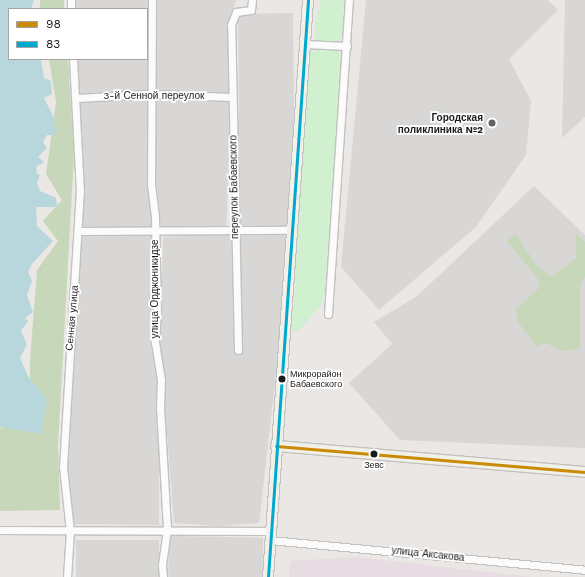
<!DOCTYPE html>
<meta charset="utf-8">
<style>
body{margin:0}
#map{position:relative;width:585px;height:577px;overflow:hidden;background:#eae7e4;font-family:"Work Sans",sans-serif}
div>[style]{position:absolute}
.residential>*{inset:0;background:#d9d7d5;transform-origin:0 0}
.industrial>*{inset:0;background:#e8dce3}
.forest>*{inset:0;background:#c6d8b9;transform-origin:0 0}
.park>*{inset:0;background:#d1f0cf}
.water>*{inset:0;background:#b8d7dd}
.roads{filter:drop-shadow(1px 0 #c2c1c0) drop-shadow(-1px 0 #c2c1c0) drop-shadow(0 1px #c2c1c0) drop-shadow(0 -1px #c2c1c0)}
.minor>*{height:7px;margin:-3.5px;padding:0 3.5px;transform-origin:3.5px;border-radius:3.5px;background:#fcfbfb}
.secondary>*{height:10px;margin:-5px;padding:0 5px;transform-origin:5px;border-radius:5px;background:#f2f1e9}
.bus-1>*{height:3px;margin:-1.5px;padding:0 1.5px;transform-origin:1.5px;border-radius:1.5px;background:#cb8a05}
.bus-2>*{height:3px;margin:-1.5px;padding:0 1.5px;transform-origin:1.5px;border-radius:1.5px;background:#00a9ce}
.dots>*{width:11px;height:11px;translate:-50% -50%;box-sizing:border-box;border:2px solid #fff;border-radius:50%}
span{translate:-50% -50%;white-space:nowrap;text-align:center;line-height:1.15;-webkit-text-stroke:3.5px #fff;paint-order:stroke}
.bus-label{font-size:9px;color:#1b1b1b}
.left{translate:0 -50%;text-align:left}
.street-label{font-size:10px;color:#1b1b1b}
.poi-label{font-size:10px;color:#1b1b1b;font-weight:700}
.right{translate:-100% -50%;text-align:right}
.legend{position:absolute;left:8px;top:8px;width:140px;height:52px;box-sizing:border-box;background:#fff;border:1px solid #a4a4a4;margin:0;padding:5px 7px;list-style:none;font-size:12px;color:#1b1b1b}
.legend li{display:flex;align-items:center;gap:8px;height:20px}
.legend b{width:20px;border:1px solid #a4a4a4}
</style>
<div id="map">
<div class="residential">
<div style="clip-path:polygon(73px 0,150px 0,150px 93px,79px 96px,75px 59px,147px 59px,147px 9px,73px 9px)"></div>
<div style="clip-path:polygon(156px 0,236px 0,229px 20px,231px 94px,154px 93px)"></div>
<div style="clip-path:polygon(366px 0,548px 0,558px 10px,509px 59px,531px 101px,526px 155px,476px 227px,379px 310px,341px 267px)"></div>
<div style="clip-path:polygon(565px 0,585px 0,585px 117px,562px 138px)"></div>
<div style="clip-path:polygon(293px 13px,294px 118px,290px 227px,235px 227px,239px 101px,238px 14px)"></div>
<div style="left:153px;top:96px;width:78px;height:134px;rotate:2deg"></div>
<div style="clip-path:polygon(149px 97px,153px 230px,80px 229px,82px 156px,78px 100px)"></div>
<div style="clip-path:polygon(534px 186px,585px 235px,585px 448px,400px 440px,349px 383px,392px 344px,374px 322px,416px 297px)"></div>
<div style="clip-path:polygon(80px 233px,153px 233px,159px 381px,159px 525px,72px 524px,66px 463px)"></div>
<div style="clip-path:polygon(231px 234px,235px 288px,235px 354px,241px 353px,240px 234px,287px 235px,276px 374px,259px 523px,217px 526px,174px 523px,160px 344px,163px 237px)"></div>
<div style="left:169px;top:536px;width:94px;height:41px;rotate:1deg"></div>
<div style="left:76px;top:540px;width:83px;height:37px"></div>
</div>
<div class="industrial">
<div style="clip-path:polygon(356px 557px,531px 577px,289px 577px,290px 561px)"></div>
</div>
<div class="forest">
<div style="left:40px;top:0;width:24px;height:9px"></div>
<div style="clip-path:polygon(49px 59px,68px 59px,74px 155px,58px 445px,60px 510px,0 511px,0 423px,1px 429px,30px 407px,30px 360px,37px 270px,58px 241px,43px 221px,62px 200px,46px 174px,56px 102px)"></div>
<div style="clip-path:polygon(576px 233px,585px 242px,585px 277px,580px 285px,580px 349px,562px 351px,546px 343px,537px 347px,518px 322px,515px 310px,539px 288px,538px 279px,507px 241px,516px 234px,537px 266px,551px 277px,576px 258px)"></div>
</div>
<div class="park">
<div style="clip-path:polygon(321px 0,346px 0,343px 37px,337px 42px,315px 41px,315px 24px)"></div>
<div style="clip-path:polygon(315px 49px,338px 50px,343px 60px,326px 292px,319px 308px,298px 331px,290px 330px,289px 323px,294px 305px,296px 271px,294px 259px,310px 53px)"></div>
</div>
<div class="water">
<div style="clip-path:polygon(0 0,34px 0,31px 9px,9px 9px,9px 59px,41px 59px,44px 78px,51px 81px,52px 94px,44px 98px,53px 116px,56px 135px,47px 135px,43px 142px,47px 148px,38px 157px,44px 162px,36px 167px,37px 174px,40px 175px,37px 183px,40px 191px,56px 198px,57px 207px,36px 207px,37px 226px,53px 241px,32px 264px,28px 272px,32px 281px,27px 295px,33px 312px,25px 318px,28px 321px,21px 331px,27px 344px,20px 358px,28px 376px,47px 400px,41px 434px,0 427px)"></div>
</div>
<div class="roads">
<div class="minor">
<div style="left:152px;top:0;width:184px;rotate:90.3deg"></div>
<div style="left:151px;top:184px;width:33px;rotate:83deg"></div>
<div style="left:155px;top:217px;width:94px;rotate:88.8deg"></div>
<div style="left:157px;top:311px;width:31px;rotate:94deg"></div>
<div style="left:155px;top:342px;width:37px;rotate:81deg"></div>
<div style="left:161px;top:379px;width:28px;rotate:92deg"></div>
<div style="left:160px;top:407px;width:122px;rotate:86.7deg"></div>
<div style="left:167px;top:529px;width:36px;rotate:98deg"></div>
<div style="left:162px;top:565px;width:12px;rotate:85deg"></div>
<div style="left:71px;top:9px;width:9px;rotate:-90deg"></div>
<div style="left:305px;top:44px;width:42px;rotate:2.7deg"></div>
<div style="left:76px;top:98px;width:75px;rotate:-3.1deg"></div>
<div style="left:151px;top:94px;width:81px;rotate:2.1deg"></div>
<div style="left:79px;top:231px;width:213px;rotate:-0.3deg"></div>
<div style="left:328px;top:314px;width:315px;rotate:-86.2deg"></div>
<div style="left:238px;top:350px;width:325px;rotate:-91.2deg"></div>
<div style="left:231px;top:25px;width:14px;rotate:-69deg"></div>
<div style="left:236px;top:12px;width:15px;rotate:-8deg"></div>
<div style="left:251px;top:10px;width:10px;rotate:-84deg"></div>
<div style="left:0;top:530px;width:271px;rotate:0.2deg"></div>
<div style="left:270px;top:540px;width:316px;rotate:5.4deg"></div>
<div style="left:67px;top:577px;width:46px;rotate:-86.3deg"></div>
<div style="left:70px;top:531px;width:64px;rotate:-96.2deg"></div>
<div style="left:63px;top:467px;width:276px;rotate:-86.5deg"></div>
<div style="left:80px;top:192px;width:133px;rotate:-93deg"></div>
</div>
<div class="secondary">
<div style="left:276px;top:446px;width:310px;rotate:4.8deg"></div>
<div style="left:268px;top:577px;width:578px;rotate:-86.03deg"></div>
</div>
</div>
<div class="bus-1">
<div style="left:276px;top:446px;width:310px;rotate:4.8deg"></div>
</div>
<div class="bus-2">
<div style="left:268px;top:577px;width:578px;rotate:-86.03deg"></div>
</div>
<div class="dots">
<div style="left:492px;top:123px;background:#636261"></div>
<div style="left:282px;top:379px;background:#1b1b1b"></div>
<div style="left:374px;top:454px;background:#1b1b1b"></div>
</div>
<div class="bus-label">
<span class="left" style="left:290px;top:379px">Микрорайон<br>Бабаевского</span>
<span style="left:374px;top:465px">Зевс</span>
</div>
<div class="street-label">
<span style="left:154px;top:96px">3-й Сенной переулок</span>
<span style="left:234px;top:187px;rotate:-91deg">переулок Бабаевского</span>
<span style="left:155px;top:289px;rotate:-90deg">улица Орджоникидзе</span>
<span style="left:72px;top:318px;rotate:-85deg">Сенная улица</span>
<span style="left:428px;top:554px;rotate:6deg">улица Аксакова</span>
</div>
<div class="poi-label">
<span class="right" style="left:483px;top:123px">Городская<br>поликлиника №2</span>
</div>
<ul class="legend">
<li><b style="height:5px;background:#cb8a05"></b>98</li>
<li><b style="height:5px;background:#00a9ce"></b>83</li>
</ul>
</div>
